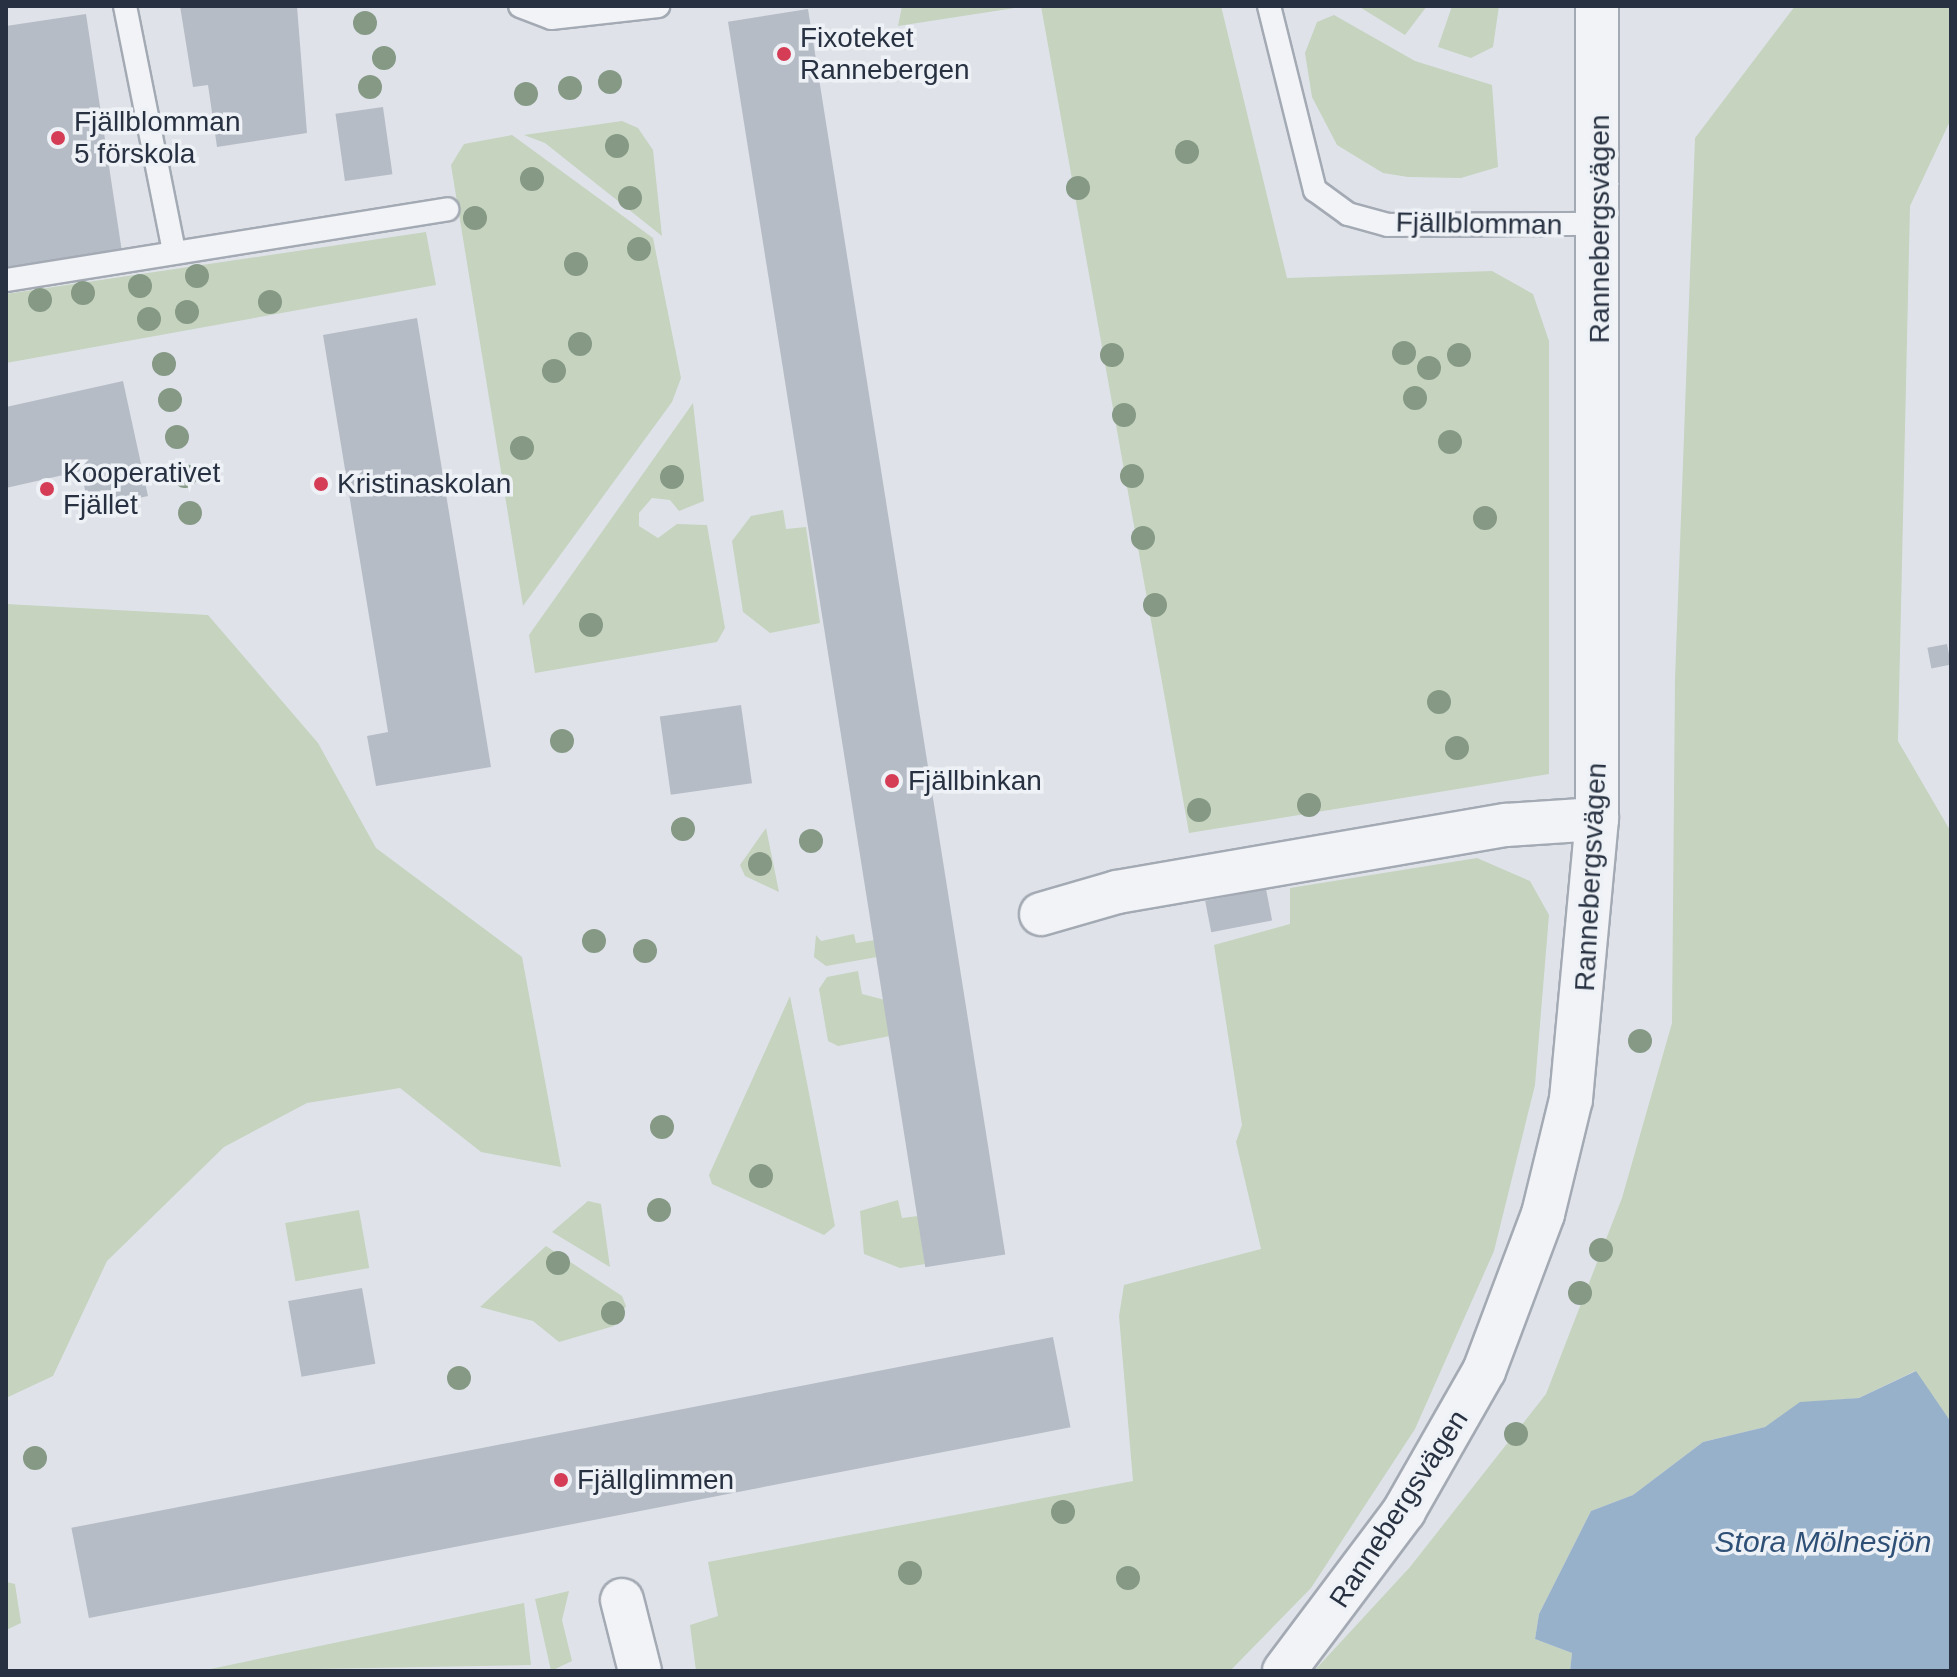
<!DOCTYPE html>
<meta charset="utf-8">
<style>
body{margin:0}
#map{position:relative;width:1957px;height:1677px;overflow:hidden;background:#dfe3e9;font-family:Arial,sans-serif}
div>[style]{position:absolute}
.green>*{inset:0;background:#c5d3bf;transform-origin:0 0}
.water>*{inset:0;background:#98b1cb}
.building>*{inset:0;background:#b6bcc6;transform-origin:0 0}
.roads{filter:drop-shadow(2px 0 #a4aab3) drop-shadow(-2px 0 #a4aab3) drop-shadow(0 2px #a4aab3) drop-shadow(0 -2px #a4aab3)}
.lane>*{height:22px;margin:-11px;padding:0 11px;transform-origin:11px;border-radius:11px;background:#f1f3f7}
.street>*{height:42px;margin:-21px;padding:0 21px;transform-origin:21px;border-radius:21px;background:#f1f3f7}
.trees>*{width:24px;height:24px;margin:-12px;border-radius:50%;background:#859985}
.dots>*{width:22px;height:22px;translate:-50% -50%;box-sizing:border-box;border:4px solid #eef2f6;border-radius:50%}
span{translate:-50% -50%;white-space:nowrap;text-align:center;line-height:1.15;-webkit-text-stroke:7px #eef2f6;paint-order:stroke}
.poi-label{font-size:28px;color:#273141}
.left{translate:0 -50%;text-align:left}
.street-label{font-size:28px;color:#273141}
.water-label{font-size:30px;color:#2f5076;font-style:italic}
.frame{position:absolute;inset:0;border:8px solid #273141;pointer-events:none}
</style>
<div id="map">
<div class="green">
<div style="clip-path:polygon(902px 6px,1027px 6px,898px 26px)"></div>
<div style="clip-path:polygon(1041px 6px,1221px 6px,1287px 278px,1492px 271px,1533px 294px,1549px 341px,1549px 774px,1189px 833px)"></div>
<div style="clip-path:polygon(1358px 6px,1427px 6px,1405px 35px)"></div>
<div style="clip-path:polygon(1452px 6px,1499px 6px,1493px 47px,1471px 58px,1438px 47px)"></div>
<div style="clip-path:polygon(1795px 6px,1951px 6px,1951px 119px,1910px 206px,1898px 741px,1951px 832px,1951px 1422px,1915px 1371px,1859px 1398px,1800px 1403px,1765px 1427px,1703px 1442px,1633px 1495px,1591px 1511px,1539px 1614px,1535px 1639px,1572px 1653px,1570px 1671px,1314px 1671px,1410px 1567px,1546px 1394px,1622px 1198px,1672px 1023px,1675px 679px,1695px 138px)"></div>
<div style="clip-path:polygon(1334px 15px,1415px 61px,1492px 85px,1498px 167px,1461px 178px,1408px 177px,1383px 173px,1337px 145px,1312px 97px,1305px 53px,1317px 22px)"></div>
<div style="clip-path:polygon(622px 121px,638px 128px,653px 150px,662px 236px,545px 143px,524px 135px)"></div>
<div style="clip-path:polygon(512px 135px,653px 238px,681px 378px,672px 402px,523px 606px,451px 165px,464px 144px)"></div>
<div style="clip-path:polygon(426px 232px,436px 285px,6px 363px,6px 294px)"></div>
<div style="clip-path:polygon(693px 403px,704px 501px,679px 511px,670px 500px,652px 498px,639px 513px,639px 526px,658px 538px,677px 524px,707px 525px,725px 628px,717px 642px,535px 673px,529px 635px)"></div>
<div style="clip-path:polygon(783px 510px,786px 529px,806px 527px,820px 623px,770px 633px,743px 612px,732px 541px,751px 516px)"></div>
<div style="clip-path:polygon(6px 604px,208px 615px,318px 743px,376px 848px,522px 957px,561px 1167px,481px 1152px,400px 1088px,307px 1103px,224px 1147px,107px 1261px,53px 1376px,6px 1398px)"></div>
<div style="clip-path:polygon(766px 828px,779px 892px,745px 876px,740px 865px)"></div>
<div style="clip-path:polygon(1477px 858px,1530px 881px,1549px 915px,1535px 1085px,1494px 1251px,1415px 1429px,1311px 1588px,1230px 1671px,696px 1671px,690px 1625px,718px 1616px,708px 1562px,1133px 1481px,1119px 1316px,1124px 1285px,1261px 1249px,1236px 1142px,1242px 1125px,1214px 945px,1290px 924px,1290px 888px)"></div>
<div style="clip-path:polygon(854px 934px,856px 943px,875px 940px,877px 957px,826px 966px,814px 957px,816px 935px,821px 941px)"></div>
<div style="clip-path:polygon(858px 971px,862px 994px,885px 1000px,890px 1036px,838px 1046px,828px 1041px,819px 989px,827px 977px)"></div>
<div style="clip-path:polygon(790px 996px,835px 1226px,824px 1235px,712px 1184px,709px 1175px)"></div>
<div style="clip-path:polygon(898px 1200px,902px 1218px,918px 1216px,925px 1264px,900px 1268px,864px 1254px,860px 1211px)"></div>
<div style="clip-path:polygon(588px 1201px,601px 1204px,610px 1267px,552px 1232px)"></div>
<div style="left:359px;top:1210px;width:59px;height:75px;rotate:80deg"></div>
<div style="clip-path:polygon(546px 1246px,622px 1296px,626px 1306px,614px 1326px,559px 1342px,533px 1321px,480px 1307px)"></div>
<div style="clip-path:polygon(6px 1582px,15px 1584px,21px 1623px,6px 1630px)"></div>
<div style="clip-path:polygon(569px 1591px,562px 1620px,572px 1661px,551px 1671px,535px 1599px)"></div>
<div style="clip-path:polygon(524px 1603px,531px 1665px,201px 1671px)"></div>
</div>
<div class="water">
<div style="clip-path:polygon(1916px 1371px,1951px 1422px,1951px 1671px,1570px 1671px,1572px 1653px,1535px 1639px,1539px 1614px,1591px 1511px,1633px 1495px,1703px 1442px,1765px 1427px,1800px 1402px,1859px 1398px)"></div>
</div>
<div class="building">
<div style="clip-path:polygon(180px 6px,297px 6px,307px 133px,217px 147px,208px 85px,193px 87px)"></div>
<div style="left:808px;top:9px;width:1261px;height:81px;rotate:81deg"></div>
<div style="clip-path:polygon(86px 14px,122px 252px,6px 270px,6px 26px)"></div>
<div style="left:383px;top:107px;width:68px;height:48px;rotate:82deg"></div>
<div style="clip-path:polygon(417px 318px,491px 767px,376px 786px,367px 736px,388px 732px,323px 335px)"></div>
<div style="clip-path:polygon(123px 381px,148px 496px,89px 509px,81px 471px,6px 488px,6px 407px)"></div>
<div style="left:1947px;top:644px;width:21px;height:20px;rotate:79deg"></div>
<div style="left:741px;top:705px;width:79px;height:82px;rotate:82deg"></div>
<div style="left:1266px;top:889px;width:32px;height:62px;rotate:79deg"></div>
<div style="left:362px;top:1288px;width:77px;height:75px;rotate:80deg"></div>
<div style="left:1053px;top:1337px;width:92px;height:1000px;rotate:79deg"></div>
</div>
<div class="roads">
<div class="lane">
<div style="left:125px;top:6px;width:250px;rotate:78.7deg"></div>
<div style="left:520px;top:6px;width:33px;rotate:21deg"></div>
<div style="left:551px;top:18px;width:108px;rotate:-6.4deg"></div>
<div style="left:1269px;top:6px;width:190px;rotate:76deg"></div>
<div style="left:1315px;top:190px;width:41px;rotate:36deg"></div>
<div style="left:1348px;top:214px;width:41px;rotate:15.4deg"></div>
<div style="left:1388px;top:225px;width:213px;rotate:-0.3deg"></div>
<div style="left:6px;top:280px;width:447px;rotate:-9.1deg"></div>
</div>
<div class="street">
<div style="left:1041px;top:914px;width:79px;rotate:-16.1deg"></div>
<div style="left:1117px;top:892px;width:395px;rotate:-9.8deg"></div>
<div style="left:1506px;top:825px;width:91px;rotate:-3.8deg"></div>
<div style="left:622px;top:1600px;width:73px;rotate:75.8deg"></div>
<div style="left:1284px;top:1671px;width:200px;rotate:-53.1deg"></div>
<div style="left:1404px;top:1511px;width:161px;rotate:-60.3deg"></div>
<div style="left:1484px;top:1371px;width:168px;rotate:-69.4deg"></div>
<div style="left:1543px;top:1214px;width:118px;rotate:-76.3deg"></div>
<div style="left:1571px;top:1099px;width:281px;rotate:-84.7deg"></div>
<div style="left:1597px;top:819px;width:813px;rotate:-90deg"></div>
</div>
</div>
<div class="trees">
<div style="left:365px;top:23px"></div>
<div style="left:384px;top:58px"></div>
<div style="left:610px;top:82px"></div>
<div style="left:370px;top:87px"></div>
<div style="left:570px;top:88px"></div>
<div style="left:526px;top:94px"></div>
<div style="left:617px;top:146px"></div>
<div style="left:1187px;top:152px"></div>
<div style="left:532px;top:179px"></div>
<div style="left:1078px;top:188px"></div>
<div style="left:630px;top:198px"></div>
<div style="left:475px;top:218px"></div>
<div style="left:639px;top:249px"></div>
<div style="left:576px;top:264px"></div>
<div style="left:197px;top:276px"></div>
<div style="left:140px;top:286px"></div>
<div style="left:83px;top:293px"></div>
<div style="left:40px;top:300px"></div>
<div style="left:270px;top:302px"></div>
<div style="left:187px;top:312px"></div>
<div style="left:149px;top:319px"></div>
<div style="left:580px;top:344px"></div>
<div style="left:1404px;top:353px"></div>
<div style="left:1112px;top:355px"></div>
<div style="left:1459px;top:355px"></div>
<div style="left:164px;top:364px"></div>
<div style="left:1429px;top:368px"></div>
<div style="left:554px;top:371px"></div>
<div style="left:1415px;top:398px"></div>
<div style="left:170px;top:400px"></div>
<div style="left:1124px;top:415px"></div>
<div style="left:177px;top:437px"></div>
<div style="left:1450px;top:442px"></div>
<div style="left:522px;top:448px"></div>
<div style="left:185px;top:476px"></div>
<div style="left:1132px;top:476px"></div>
<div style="left:672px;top:477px"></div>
<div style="left:190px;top:513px"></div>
<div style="left:1485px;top:518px"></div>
<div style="left:1143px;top:538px"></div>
<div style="left:1155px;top:605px"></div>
<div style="left:591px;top:625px"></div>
<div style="left:1439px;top:702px"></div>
<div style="left:562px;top:741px"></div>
<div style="left:1457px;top:748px"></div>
<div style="left:1309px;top:805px"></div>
<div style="left:1199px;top:810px"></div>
<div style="left:683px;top:829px"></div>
<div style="left:811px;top:841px"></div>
<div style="left:760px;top:864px"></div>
<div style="left:594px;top:941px"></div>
<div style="left:645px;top:951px"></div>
<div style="left:1640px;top:1041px"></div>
<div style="left:662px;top:1127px"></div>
<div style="left:761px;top:1176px"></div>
<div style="left:659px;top:1210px"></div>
<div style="left:1601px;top:1250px"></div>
<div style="left:558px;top:1263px"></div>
<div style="left:1580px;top:1293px"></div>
<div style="left:613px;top:1313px"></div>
<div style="left:459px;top:1378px"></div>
<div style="left:1516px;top:1434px"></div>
<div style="left:35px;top:1458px"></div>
<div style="left:1063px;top:1512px"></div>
<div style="left:910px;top:1573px"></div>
<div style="left:1128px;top:1578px"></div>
</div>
<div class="dots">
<div style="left:784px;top:54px;background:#d53d56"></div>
<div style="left:58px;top:138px;background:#d53d56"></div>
<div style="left:321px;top:484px;background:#d53d56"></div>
<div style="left:47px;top:489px;background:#d53d56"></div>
<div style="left:892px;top:781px;background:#d53d56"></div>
<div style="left:561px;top:1480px;background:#d53d56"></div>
</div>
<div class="poi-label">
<span class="left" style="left:800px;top:54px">Fixoteket<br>Rannebergen</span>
<span class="left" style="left:74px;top:138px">Fjällblomman<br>5 förskola</span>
<span class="left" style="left:63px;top:489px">Kooperativet<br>Fjället</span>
<span class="left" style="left:337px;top:484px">Kristinaskolan</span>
<span class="left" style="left:908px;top:781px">Fjällbinkan</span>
<span class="left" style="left:577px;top:1480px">Fjällglimmen</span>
</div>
<div class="street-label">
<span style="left:1479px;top:224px;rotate:1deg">Fjällblomman</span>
<span style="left:1600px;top:229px;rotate:-90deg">Rannebergsvägen</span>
<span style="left:1591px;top:877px;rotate:-87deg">Rannebergsvägen</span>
<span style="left:1399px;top:1509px;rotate:-57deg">Rannebergsvägen</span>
</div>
<div class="water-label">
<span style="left:1823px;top:1542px">Stora Mölnesjön</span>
</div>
<div class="frame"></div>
</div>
